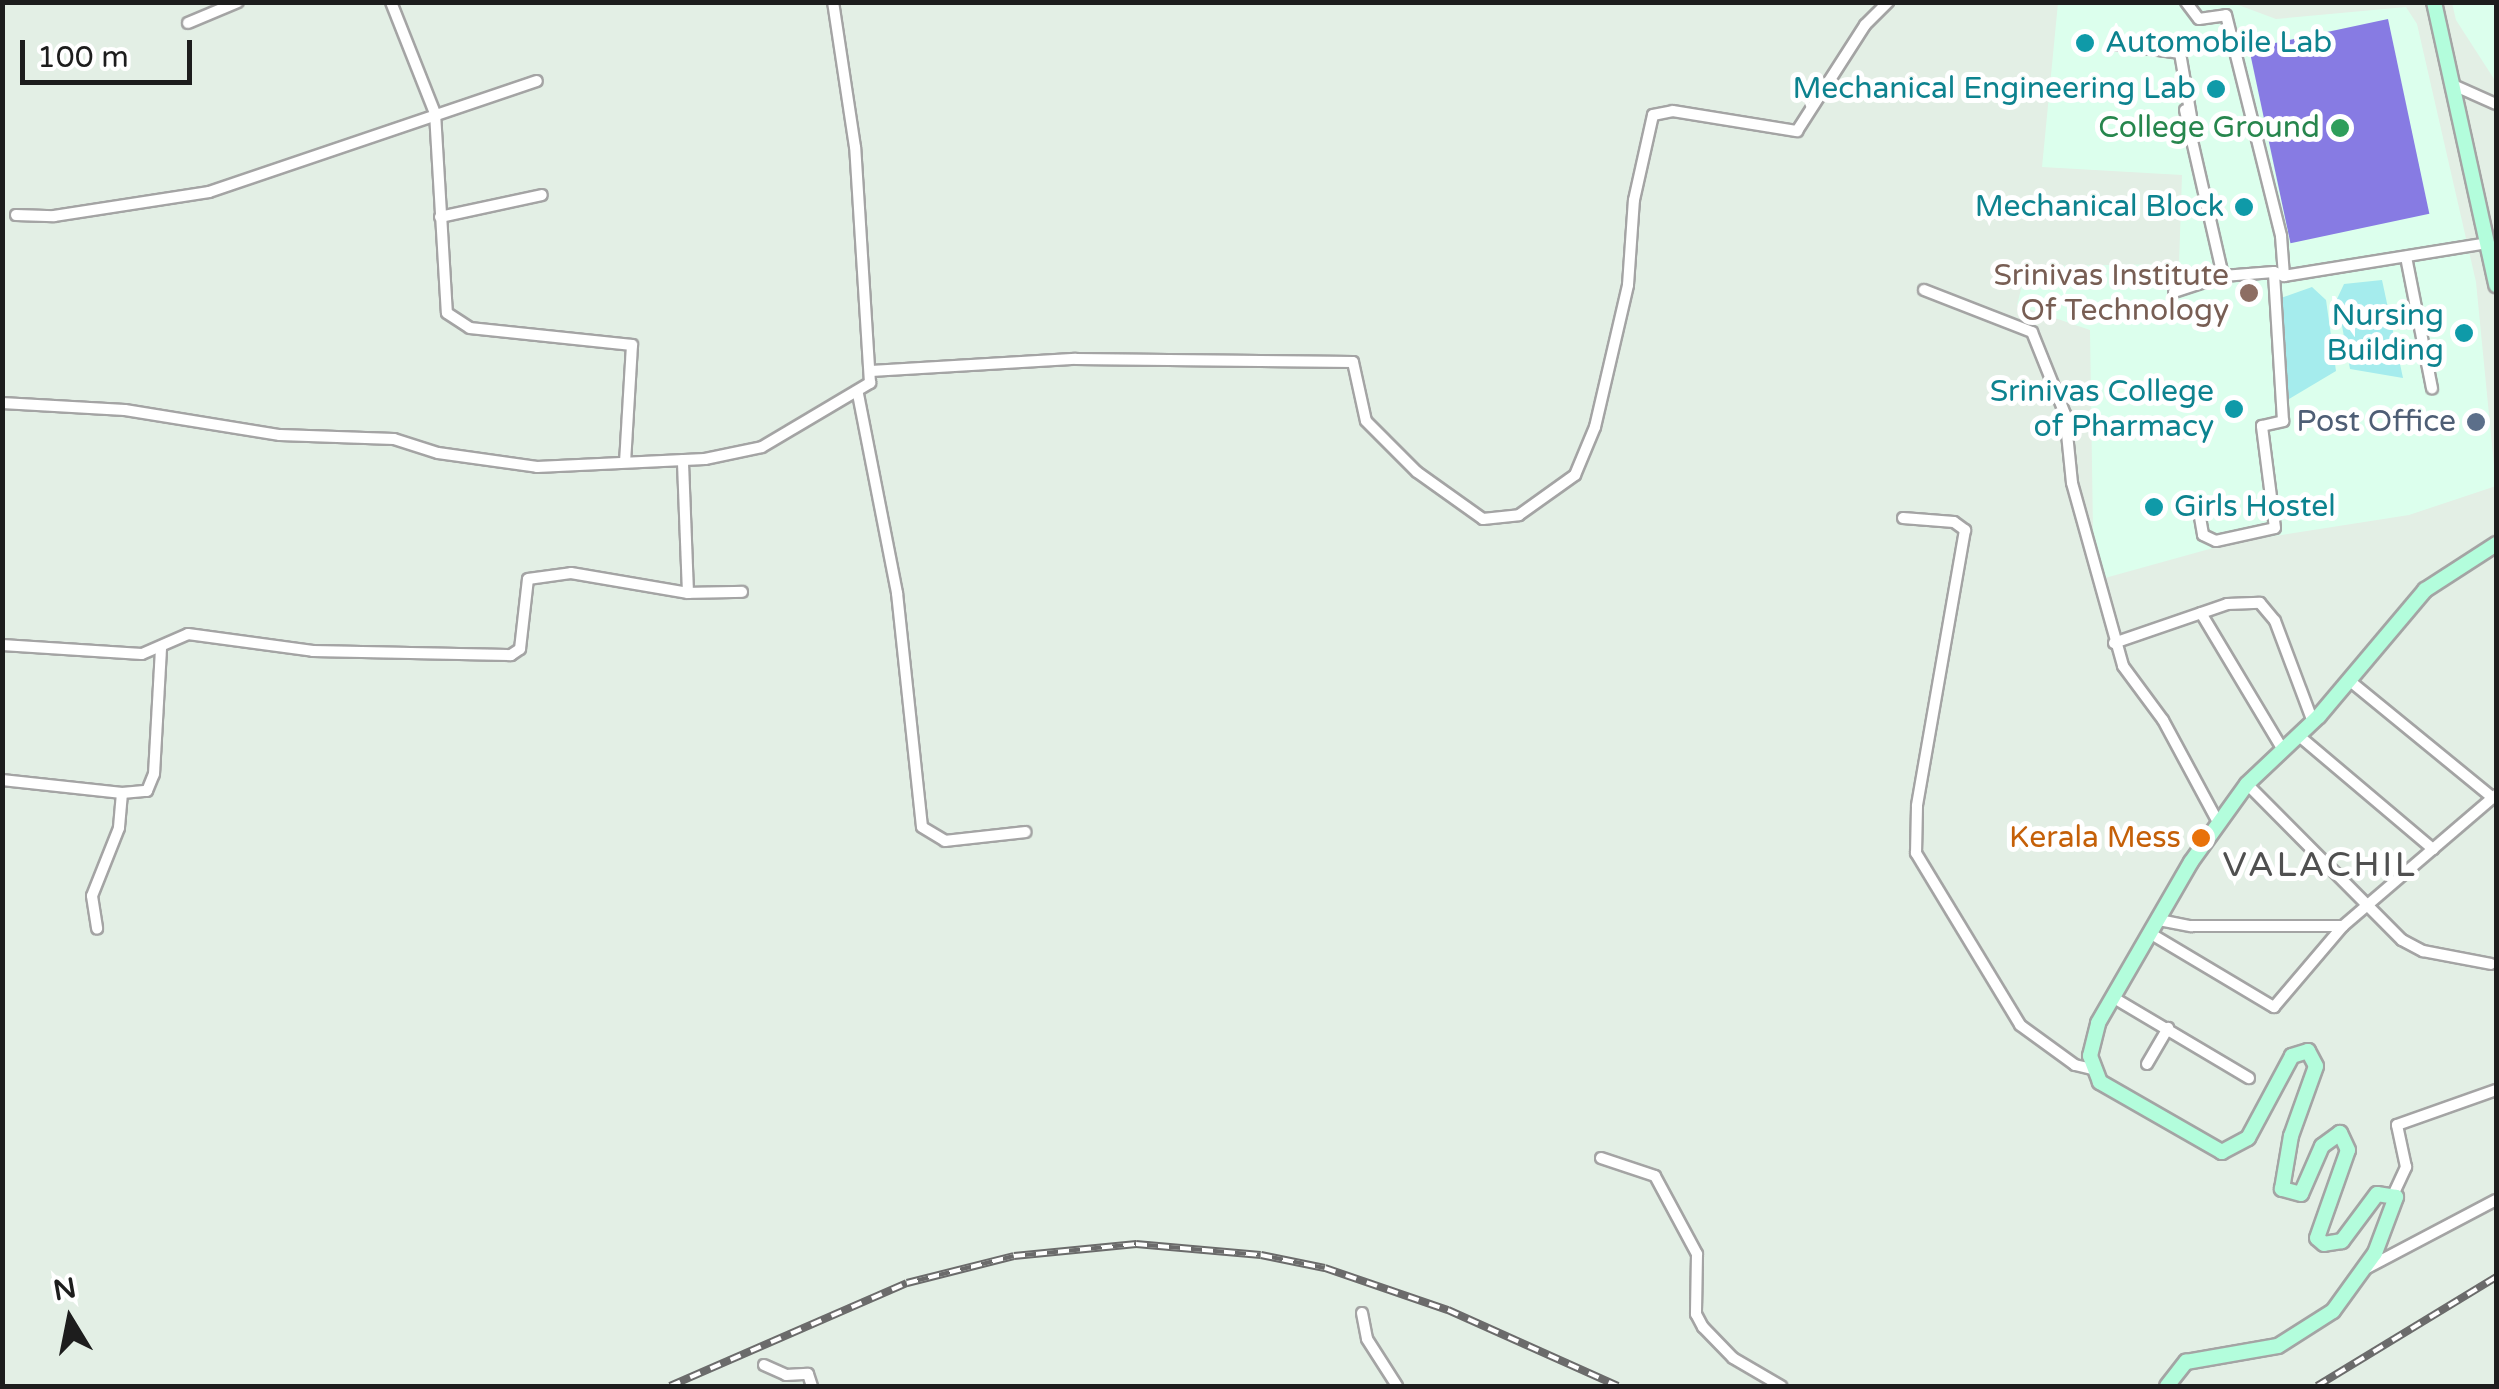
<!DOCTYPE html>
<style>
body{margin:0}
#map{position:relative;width:2499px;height:1389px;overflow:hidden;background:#e3efe5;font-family:"Varela Round",sans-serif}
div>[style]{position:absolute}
.education>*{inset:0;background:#dcffed}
.grass>*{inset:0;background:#a5eced}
.pitch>*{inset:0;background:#877be3;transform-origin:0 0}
.roads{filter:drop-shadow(2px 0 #a4a4a4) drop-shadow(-2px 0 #a4a4a4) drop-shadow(0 2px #a4a4a4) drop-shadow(0 -2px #a4a4a4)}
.minor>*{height:10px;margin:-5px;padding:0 5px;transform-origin:5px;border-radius:5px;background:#fff}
.secondary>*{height:14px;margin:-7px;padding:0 7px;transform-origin:7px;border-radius:7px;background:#b3fddc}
.rail>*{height:8px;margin-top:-4px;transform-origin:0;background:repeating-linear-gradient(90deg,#fff 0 11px,#6b6b6b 0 22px);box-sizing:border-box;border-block:2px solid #6b6b6b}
.dots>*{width:28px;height:28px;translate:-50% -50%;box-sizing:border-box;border:5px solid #fff;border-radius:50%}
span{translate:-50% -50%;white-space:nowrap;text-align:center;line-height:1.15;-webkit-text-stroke:10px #fff;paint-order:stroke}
.culture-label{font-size:30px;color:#0d838f}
.left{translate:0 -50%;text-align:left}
.right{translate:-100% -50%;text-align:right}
.leisure-label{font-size:30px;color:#27864d}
.education-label{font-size:30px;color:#785e54}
.service-label{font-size:30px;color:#4e5e75}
.food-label{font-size:30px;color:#c56008}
.quarter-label{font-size:35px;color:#505050;letter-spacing:2.5px}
.frame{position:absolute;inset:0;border:5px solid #1d1d1d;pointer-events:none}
.north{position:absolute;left:20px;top:1269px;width:100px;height:100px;-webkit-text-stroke:8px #fff;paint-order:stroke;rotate:350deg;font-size:28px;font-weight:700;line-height:40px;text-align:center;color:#1d1d1d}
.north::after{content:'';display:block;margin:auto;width:35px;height:45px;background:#1d1d1d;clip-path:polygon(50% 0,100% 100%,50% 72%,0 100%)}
.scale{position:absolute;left:20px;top:40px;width:172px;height:45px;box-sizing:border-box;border:5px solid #1d1d1d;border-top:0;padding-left:12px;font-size:30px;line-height:35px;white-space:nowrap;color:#1d1d1d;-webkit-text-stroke:8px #fff;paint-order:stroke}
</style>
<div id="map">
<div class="education">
<div style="clip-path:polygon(2058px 3px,2233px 3px,2276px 19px,2406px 7px,2417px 24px,2476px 282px,2496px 486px,2409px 515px,2231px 543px,2105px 578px,2093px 533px,2090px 330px,2017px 305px,2027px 266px,2179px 264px,2182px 175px,2042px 167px)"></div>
<div style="clip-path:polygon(2452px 3px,2496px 3px,2496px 82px,2456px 20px)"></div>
</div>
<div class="grass">
<div style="clip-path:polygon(2382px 280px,2403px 378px,2350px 369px,2337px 299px,2344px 284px)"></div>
<div style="clip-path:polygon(2312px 287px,2326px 300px,2336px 371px,2289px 399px,2278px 299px)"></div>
</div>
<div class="pitch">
<div style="left:2388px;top:19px;width:199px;height:142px;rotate:78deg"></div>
</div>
<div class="roads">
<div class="minor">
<div style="left:391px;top:2px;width:119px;rotate:68.4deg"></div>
<div style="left:435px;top:113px;width:200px;rotate:86.6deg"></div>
<div style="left:447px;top:313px;width:27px;rotate:33deg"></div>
<div style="left:470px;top:328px;width:163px;rotate:6deg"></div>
<div style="left:632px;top:345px;width:117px;rotate:93.4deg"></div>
<div style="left:2186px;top:2px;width:21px;rotate:53deg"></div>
<div style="left:2199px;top:19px;width:27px;rotate:-8deg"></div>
<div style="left:2226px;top:15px;width:228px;rotate:76deg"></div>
<div style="left:2281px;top:236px;width:40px;rotate:85.7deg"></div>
<div style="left:188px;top:23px;width:54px;rotate:-22.8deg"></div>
<div style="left:2115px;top:44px;width:66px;rotate:7.9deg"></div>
<div style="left:2180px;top:53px;width:65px;rotate:80.2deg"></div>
<div style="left:2451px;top:84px;width:49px;rotate:24deg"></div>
<div style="left:2185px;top:110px;width:170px;rotate:77.1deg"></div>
<div style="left:2223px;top:276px;width:51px;rotate:-4.5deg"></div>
<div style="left:16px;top:215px;width:38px;rotate:2deg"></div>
<div style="left:54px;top:216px;width:157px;rotate:-8.8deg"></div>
<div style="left:209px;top:192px;width:346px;rotate:-18.7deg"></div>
<div style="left:440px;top:217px;width:104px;rotate:-12.2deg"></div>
<div style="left:2406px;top:257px;width:134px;rotate:78.8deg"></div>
<div style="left:1924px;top:290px;width:116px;rotate:21.3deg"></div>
<div style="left:2032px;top:332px;width:88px;rotate:68.1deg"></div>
<div style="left:2065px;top:414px;width:69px;rotate:84.2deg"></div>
<div style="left:2072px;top:483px;width:190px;rotate:74.4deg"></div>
<div style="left:2123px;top:666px;width:67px;rotate:53.5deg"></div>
<div style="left:2163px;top:720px;width:118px;rotate:61.7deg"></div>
<div style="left:2174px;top:292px;width:52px;rotate:-18.1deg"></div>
<div style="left:871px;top:371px;width:205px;rotate:-3.4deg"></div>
<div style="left:1076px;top:359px;width:277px;rotate:0.6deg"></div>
<div style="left:1353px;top:362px;width:60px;rotate:77.6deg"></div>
<div style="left:1366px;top:421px;width:72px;rotate:45deg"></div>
<div style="left:1417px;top:472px;width:81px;rotate:35.5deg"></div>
<div style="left:1483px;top:519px;width:36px;rotate:-6deg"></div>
<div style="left:1519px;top:515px;width:69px;rotate:-35.5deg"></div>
<div style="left:1575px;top:475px;width:52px;rotate:-67.4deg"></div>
<div style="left:1595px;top:427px;width:146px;rotate:-76.9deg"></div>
<div style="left:1628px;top:285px;width:85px;rotate:-86deg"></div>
<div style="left:1634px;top:200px;width:87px;rotate:-77.4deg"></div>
<div style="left:1653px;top:115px;width:20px;rotate:-11deg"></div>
<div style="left:1673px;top:111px;width:126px;rotate:9.2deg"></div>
<div style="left:1797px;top:131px;width:126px;rotate:-57.3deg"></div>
<div style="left:1865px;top:25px;width:33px;rotate:-45deg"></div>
<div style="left:858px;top:394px;width:203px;rotate:78.9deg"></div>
<div style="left:897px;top:593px;width:235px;rotate:83.9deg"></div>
<div style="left:922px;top:827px;width:27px;rotate:31deg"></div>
<div style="left:945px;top:841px;width:81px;rotate:-6.4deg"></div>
<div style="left:2px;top:403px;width:123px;rotate:3.3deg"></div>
<div style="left:125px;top:410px;width:157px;rotate:9.2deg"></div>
<div style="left:280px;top:435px;width:114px;rotate:2deg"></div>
<div style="left:394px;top:439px;width:46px;rotate:17.7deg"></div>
<div style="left:438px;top:453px;width:100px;rotate:8deg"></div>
<div style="left:537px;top:467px;width:168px;rotate:-2.7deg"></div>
<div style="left:705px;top:459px;width:58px;rotate:-11.9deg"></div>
<div style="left:762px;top:447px;width:126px;rotate:-30.7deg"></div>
<div style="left:870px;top:383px;width:236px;rotate:-93.6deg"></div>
<div style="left:855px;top:147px;width:147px;rotate:-98.6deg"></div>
<div style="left:2198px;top:506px;width:29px;rotate:80deg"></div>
<div style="left:2203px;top:535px;width:14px;rotate:25deg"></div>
<div style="left:2216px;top:541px;width:60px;rotate:-12.4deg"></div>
<div style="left:2275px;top:528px;width:103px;rotate:-97.3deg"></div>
<div style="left:2262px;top:426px;width:22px;rotate:-13deg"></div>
<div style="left:2283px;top:421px;width:149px;rotate:-93.5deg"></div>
<div style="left:2274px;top:272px;width:11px;rotate:22deg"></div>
<div style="left:2284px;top:276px;width:207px;rotate:-9.2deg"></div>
<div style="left:1903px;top:518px;width:51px;rotate:4.5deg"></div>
<div style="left:1954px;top:522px;width:14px;rotate:36deg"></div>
<div style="left:1965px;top:530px;width:280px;rotate:99.9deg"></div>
<div style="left:1917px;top:806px;width:47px;rotate:91.2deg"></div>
<div style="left:1916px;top:853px;width:201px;rotate:58.8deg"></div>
<div style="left:2020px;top:1025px;width:68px;rotate:36deg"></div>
<div style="left:2075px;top:1065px;width:17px;rotate:13deg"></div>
<div style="left:688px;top:593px;width:54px;rotate:-1.1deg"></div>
<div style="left:2201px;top:613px;width:160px;rotate:59.1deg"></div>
<div style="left:2114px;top:643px;width:120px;rotate:-19deg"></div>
<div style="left:2227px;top:604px;width:33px;rotate:-2deg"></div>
<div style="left:2260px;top:603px;width:23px;rotate:50deg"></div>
<div style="left:2275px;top:621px;width:108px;rotate:69.4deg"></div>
<div style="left:2px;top:645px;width:140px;rotate:3.7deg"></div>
<div style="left:142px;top:654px;width:50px;rotate:-23.5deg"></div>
<div style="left:188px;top:634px;width:126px;rotate:7.7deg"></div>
<div style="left:313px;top:651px;width:198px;rotate:1.2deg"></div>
<div style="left:511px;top:655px;width:11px;rotate:-34deg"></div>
<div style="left:520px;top:649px;width:70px;rotate:-83.5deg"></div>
<div style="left:528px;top:579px;width:43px;rotate:-7.9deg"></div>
<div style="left:571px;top:573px;width:119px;rotate:9.7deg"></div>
<div style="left:688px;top:593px;width:133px;rotate:-92.2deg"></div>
<div style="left:2350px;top:681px;width:185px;rotate:39.3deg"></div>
<div style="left:2298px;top:735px;width:177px;rotate:40.2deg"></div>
<div style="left:2px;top:780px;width:121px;rotate:6.2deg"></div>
<div style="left:122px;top:793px;width:35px;rotate:95deg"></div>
<div style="left:119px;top:828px;width:73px;rotate:111.7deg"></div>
<div style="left:92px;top:896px;width:33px;rotate:81deg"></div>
<div style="left:2247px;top:784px;width:220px;rotate:45.2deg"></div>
<div style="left:2402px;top:940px;width:24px;rotate:28deg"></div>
<div style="left:2423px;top:951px;width:69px;rotate:10.8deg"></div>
<div style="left:122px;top:793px;width:25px;rotate:-5deg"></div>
<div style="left:147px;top:791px;width:18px;rotate:-68deg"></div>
<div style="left:154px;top:774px;width:126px;rotate:-86.8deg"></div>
<div style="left:2159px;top:920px;width:33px;rotate:11deg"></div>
<div style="left:2191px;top:926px;width:152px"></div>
<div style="left:2153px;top:935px;width:141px;rotate:30.8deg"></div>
<div style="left:2274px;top:1007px;width:106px;rotate:-49.6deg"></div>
<div style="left:2343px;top:926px;width:201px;rotate:-40.6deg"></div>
<div style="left:2114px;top:998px;width:157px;rotate:30.7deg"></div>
<div style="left:2147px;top:1064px;width:42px;rotate:-59.7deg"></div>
<div style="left:1601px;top:1158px;width:57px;rotate:18.4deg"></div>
<div style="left:1655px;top:1176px;width:89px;rotate:61.7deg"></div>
<div style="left:1697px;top:1254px;width:60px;rotate:91deg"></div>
<div style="left:1696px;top:1314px;width:15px;rotate:62deg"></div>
<div style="left:1703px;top:1327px;width:43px;rotate:45.9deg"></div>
<div style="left:1733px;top:1358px;width:56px;rotate:30.3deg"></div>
<div style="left:2394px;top:1193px;width:29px;rotate:-65deg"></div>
<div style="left:2406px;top:1167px;width:43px;rotate:-102.1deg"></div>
<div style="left:2397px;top:1125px;width:105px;rotate:-19.5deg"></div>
<div style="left:2365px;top:1269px;width:148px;rotate:-27.8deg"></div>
<div style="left:1362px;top:1313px;width:26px;rotate:79deg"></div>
<div style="left:1367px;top:1339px;width:56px;rotate:57.4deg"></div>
<div style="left:764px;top:1365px;width:24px;rotate:24deg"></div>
<div style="left:786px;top:1375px;width:22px;rotate:-3deg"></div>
<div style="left:808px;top:1374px;width:13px;rotate:72deg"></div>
</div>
<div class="secondary">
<div style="left:2434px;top:2px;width:290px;rotate:77.6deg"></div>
<div style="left:2167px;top:1386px;width:31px;rotate:-52deg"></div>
<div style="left:2186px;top:1362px;width:93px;rotate:-9.9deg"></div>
<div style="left:2278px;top:1346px;width:65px;rotate:-32.5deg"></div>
<div style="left:2333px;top:1311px;width:72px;rotate:-54.1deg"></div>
<div style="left:2375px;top:1253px;width:60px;rotate:-69.4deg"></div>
<div style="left:2396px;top:1197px;width:19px;rotate:-171deg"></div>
<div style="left:2377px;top:1194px;width:59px;rotate:126.7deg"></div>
<div style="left:2342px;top:1241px;width:18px;rotate:171deg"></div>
<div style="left:2324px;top:1244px;width:9px;rotate:-139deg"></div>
<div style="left:2317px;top:1238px;width:93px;rotate:-70.6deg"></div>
<div style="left:2348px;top:1150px;width:19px;rotate:-115deg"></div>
<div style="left:2340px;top:1133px;width:22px;rotate:144deg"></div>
<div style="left:2322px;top:1146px;width:52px;rotate:113.6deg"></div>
<div style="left:2301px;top:1194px;width:20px;rotate:-165deg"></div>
<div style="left:2282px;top:1189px;width:54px;rotate:-80.4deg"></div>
<div style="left:2291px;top:1136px;width:74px;rotate:-70.3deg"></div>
<div style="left:2316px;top:1066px;width:17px;rotate:-118deg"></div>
<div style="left:2308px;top:1051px;width:17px;rotate:163deg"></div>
<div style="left:2292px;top:1056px;width:93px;rotate:118.2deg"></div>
<div style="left:2248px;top:1138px;width:30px;rotate:152deg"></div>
<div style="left:2222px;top:1152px;width:141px;rotate:-150.2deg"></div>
<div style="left:2100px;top:1082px;width:28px;rotate:-111deg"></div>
<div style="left:2090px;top:1056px;width:34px;rotate:-76deg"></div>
<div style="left:2098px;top:1023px;width:186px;rotate:-60deg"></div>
<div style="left:2191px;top:862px;width:96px;rotate:-54.3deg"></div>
<div style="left:2247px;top:784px;width:99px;rotate:-43.4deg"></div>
<div style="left:2319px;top:716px;width:165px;rotate:-49.9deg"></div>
<div style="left:2425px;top:590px;width:85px;rotate:-32.9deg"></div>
</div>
</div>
<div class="rail">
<div style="left:670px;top:1386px;width:258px;rotate:-23.5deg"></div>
<div style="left:907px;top:1283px;width:110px;rotate:-14.2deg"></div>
<div style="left:1014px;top:1256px;width:123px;rotate:-5.6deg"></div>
<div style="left:1136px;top:1244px;width:125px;rotate:5deg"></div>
<div style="left:1261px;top:1255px;width:65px;rotate:11.5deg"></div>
<div style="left:1325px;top:1268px;width:130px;rotate:18.9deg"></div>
<div style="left:1448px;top:1310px;width:186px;rotate:24.1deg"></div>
<div style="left:2317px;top:1386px;width:210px;rotate:-31.3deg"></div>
</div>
<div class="dots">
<div style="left:2085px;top:43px;background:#0f9aa8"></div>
<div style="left:2216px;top:89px;background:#0f9aa8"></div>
<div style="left:2340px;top:128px;background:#2e9e5b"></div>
<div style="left:2244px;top:207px;background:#0f9aa8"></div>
<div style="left:2249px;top:293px;background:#8d6e63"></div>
<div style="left:2464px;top:333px;background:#0f9aa8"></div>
<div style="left:2234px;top:409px;background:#0f9aa8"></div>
<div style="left:2476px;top:422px;background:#5c6f8a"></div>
<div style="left:2154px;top:507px;background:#0f9aa8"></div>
<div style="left:2201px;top:838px;background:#e8710a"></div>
</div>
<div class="culture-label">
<span class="left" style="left:2105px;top:43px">Automobile Lab</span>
<span class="right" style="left:2196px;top:89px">Mechanical Engineering Lab</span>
<span class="right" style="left:2224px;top:207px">Mechanical Block</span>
<span class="right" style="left:2444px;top:333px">Nursing<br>Building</span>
<span class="right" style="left:2214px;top:409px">Srinivas College<br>of Pharmacy</span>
<span class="left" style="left:2174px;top:507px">Girls Hostel</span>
</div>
<div class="leisure-label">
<span class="right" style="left:2320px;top:128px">College Ground</span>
</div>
<div class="education-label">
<span class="right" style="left:2229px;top:293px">Srinivas Institute<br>Of Technology</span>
</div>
<div class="service-label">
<span class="right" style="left:2456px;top:422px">Post Office</span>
</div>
<div class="food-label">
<span class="right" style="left:2181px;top:838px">Kerala Mess</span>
</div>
<div class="quarter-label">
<span style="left:2320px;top:865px">VALACHIL</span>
</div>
<div class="frame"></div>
<div class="north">N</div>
<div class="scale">100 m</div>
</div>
